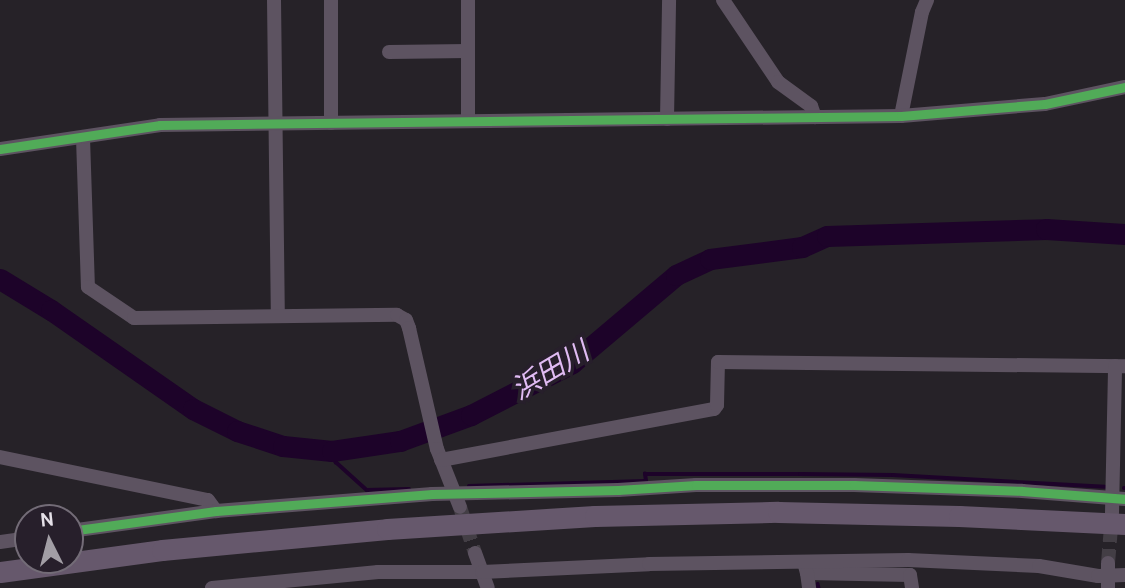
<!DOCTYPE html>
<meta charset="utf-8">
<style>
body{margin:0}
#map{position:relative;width:1125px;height:588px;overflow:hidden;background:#262228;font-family:Cabin,"Noto Sans JP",sans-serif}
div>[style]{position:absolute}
.stream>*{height:3.5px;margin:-1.75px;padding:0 1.75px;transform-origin:1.75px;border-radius:1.75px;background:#1d0329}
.river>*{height:21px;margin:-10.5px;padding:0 10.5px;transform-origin:10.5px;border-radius:10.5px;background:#1d0329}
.minor-tunnel>*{height:14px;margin-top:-7px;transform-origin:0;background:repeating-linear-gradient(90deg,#433e45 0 14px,transparent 0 21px)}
.minor>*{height:14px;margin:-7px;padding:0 7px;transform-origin:7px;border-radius:7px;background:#5d5361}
.highway>*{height:21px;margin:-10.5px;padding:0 10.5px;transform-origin:10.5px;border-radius:10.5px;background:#66586c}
.cycleway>*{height:9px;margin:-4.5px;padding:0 4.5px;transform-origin:4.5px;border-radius:4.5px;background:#51ab58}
span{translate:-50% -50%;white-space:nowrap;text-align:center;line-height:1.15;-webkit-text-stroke:7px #271f2b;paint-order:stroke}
.water-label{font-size:28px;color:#e0bbf3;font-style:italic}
.north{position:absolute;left:14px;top:504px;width:70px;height:70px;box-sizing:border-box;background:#271f2b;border:2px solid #736c77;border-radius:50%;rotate:354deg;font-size:19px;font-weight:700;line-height:28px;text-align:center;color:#e5e0e8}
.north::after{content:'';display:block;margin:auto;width:24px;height:32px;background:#a29ea5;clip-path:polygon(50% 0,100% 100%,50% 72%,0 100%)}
</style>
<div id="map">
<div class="stream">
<div style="left:332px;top:451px;width:12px;rotate:70deg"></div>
<div style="left:336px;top:462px;width:42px;rotate:42.1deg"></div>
<div style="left:367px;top:490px;width:42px;rotate:-1.4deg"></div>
<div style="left:469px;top:486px;width:177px;rotate:-1.6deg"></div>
<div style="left:646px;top:481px;width:7px;rotate:-98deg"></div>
<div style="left:645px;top:474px;width:155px"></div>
<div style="left:800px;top:474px;width:93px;rotate:0.6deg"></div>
<div style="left:893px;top:475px;width:212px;rotate:3.2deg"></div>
<div style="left:1124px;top:488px;width:1px"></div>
<div style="left:818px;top:584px;width:4px;rotate:76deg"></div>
</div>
<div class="river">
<div style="left:0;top:279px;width:60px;rotate:31.3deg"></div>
<div style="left:51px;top:310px;width:173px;rotate:34.9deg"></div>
<div style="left:193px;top:409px;width:49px;rotate:26.6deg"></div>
<div style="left:237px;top:431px;width:48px;rotate:18.1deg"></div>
<div style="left:283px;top:446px;width:49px;rotate:5.8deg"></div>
<div style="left:332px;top:451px;width:69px;rotate:-8.4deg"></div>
<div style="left:400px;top:441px;width:76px;rotate:-20.1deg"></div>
<div style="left:471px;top:415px;width:114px;rotate:-27.2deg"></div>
<div style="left:572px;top:363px;width:136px;rotate:-40.2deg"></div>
<div style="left:676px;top:275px;width:38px;rotate:-25deg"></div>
<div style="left:710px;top:259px;width:93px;rotate:-7.4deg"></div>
<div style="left:802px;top:247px;width:27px;rotate:-24deg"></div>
<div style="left:827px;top:236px;width:219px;rotate:-1.8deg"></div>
<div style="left:1046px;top:229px;width:79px;rotate:3.6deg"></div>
</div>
<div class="minor-tunnel">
<div style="left:460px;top:507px;width:48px;rotate:71.9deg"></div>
<div style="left:1108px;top:563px;width:48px;rotate:-85.2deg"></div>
</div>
<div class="minor">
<div style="left:274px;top:0;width:315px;rotate:89.3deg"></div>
<div style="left:331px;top:0;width:123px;rotate:90deg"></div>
<div style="left:723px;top:0;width:99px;rotate:56.1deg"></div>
<div style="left:778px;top:82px;width:41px;rotate:36deg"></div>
<div style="left:811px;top:106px;width:12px;rotate:70deg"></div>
<div style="left:389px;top:52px;width:79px;rotate:-0.7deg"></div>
<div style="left:901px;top:116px;width:106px;rotate:-78.6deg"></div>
<div style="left:922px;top:12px;width:13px;rotate:-67deg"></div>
<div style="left:667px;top:119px;width:119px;rotate:-89deg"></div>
<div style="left:468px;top:121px;width:121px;rotate:-90deg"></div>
<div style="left:83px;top:138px;width:149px;rotate:88.1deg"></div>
<div style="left:88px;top:287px;width:55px;rotate:34deg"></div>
<div style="left:134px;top:318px;width:263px;rotate:-0.7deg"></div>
<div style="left:397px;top:315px;width:10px;rotate:29deg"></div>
<div style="left:406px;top:320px;width:9px;rotate:69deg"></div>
<div style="left:409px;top:328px;width:124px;rotate:77deg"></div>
<div style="left:437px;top:449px;width:62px;rotate:68.4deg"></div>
<div style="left:0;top:149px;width:162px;rotate:-8.5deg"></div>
<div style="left:160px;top:125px;width:741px;rotate:-0.7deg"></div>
<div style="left:901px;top:116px;width:144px;rotate:-4.8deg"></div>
<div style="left:1045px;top:104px;width:82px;rotate:-12deg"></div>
<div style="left:0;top:457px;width:212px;rotate:11.7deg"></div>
<div style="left:208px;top:500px;width:14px;rotate:54deg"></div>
<div style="left:441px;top:460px;width:278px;rotate:-10.6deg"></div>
<div style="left:714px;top:409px;width:5px;rotate:-53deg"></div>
<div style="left:717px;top:405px;width:43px;rotate:-88.7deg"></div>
<div style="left:718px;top:362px;width:407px;rotate:0.6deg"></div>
<div style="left:1112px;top:513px;width:147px;rotate:-88.8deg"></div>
<div style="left:70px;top:531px;width:147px;rotate:-7.8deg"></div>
<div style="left:216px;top:511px;width:217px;rotate:-4.5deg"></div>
<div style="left:432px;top:494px;width:186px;rotate:-1.2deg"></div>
<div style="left:618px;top:490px;width:78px;rotate:-3.7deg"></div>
<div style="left:696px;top:485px;width:158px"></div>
<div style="left:854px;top:485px;width:168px;rotate:2deg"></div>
<div style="left:1022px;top:491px;width:103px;rotate:4.4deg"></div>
<div style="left:0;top:542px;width:28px;rotate:-8deg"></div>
<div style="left:475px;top:553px;width:37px;rotate:70deg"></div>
<div style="left:804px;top:562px;width:11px;rotate:75deg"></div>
<div style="left:807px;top:573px;width:103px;rotate:1.1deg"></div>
<div style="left:910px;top:575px;width:13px;rotate:81deg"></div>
<div style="left:807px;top:573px;width:15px;rotate:82deg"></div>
<div style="left:212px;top:588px;width:167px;rotate:-5.5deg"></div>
<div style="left:378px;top:572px;width:104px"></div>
<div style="left:482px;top:572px;width:167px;rotate:-2.7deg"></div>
<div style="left:649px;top:564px;width:259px;rotate:-0.9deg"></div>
<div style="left:908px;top:560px;width:131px;rotate:2.6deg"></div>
<div style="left:1039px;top:566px;width:60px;rotate:9.6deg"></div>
<div style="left:1098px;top:576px;width:27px;rotate:-2deg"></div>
<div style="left:1108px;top:588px;width:25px;rotate:-90deg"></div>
</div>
<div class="highway">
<div style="left:0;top:572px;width:163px;rotate:-7.7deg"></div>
<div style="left:162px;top:550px;width:226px;rotate:-5.3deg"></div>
<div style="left:387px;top:529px;width:208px;rotate:-3.6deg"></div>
<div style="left:595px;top:516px;width:183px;rotate:-1.3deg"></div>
<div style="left:778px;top:512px;width:181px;rotate:1.3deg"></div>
<div style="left:959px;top:516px;width:166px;rotate:2.8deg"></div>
</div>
<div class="cycleway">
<div style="left:0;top:149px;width:162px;rotate:-8.5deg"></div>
<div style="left:160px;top:125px;width:741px;rotate:-0.7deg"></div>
<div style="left:901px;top:116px;width:144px;rotate:-4.8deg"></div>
<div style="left:1045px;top:104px;width:82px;rotate:-12deg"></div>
<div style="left:70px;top:531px;width:147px;rotate:-7.8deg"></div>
<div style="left:216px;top:511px;width:217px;rotate:-4.5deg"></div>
<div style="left:432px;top:494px;width:186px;rotate:-1.2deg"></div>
<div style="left:618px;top:490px;width:78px;rotate:-3.7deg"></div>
<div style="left:696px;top:485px;width:158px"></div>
<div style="left:854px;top:485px;width:168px;rotate:2deg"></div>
<div style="left:1022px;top:491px;width:103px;rotate:4.4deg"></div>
</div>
<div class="water-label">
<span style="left:550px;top:370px;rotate:-31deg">浜田川</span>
</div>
<div class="north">N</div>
</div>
